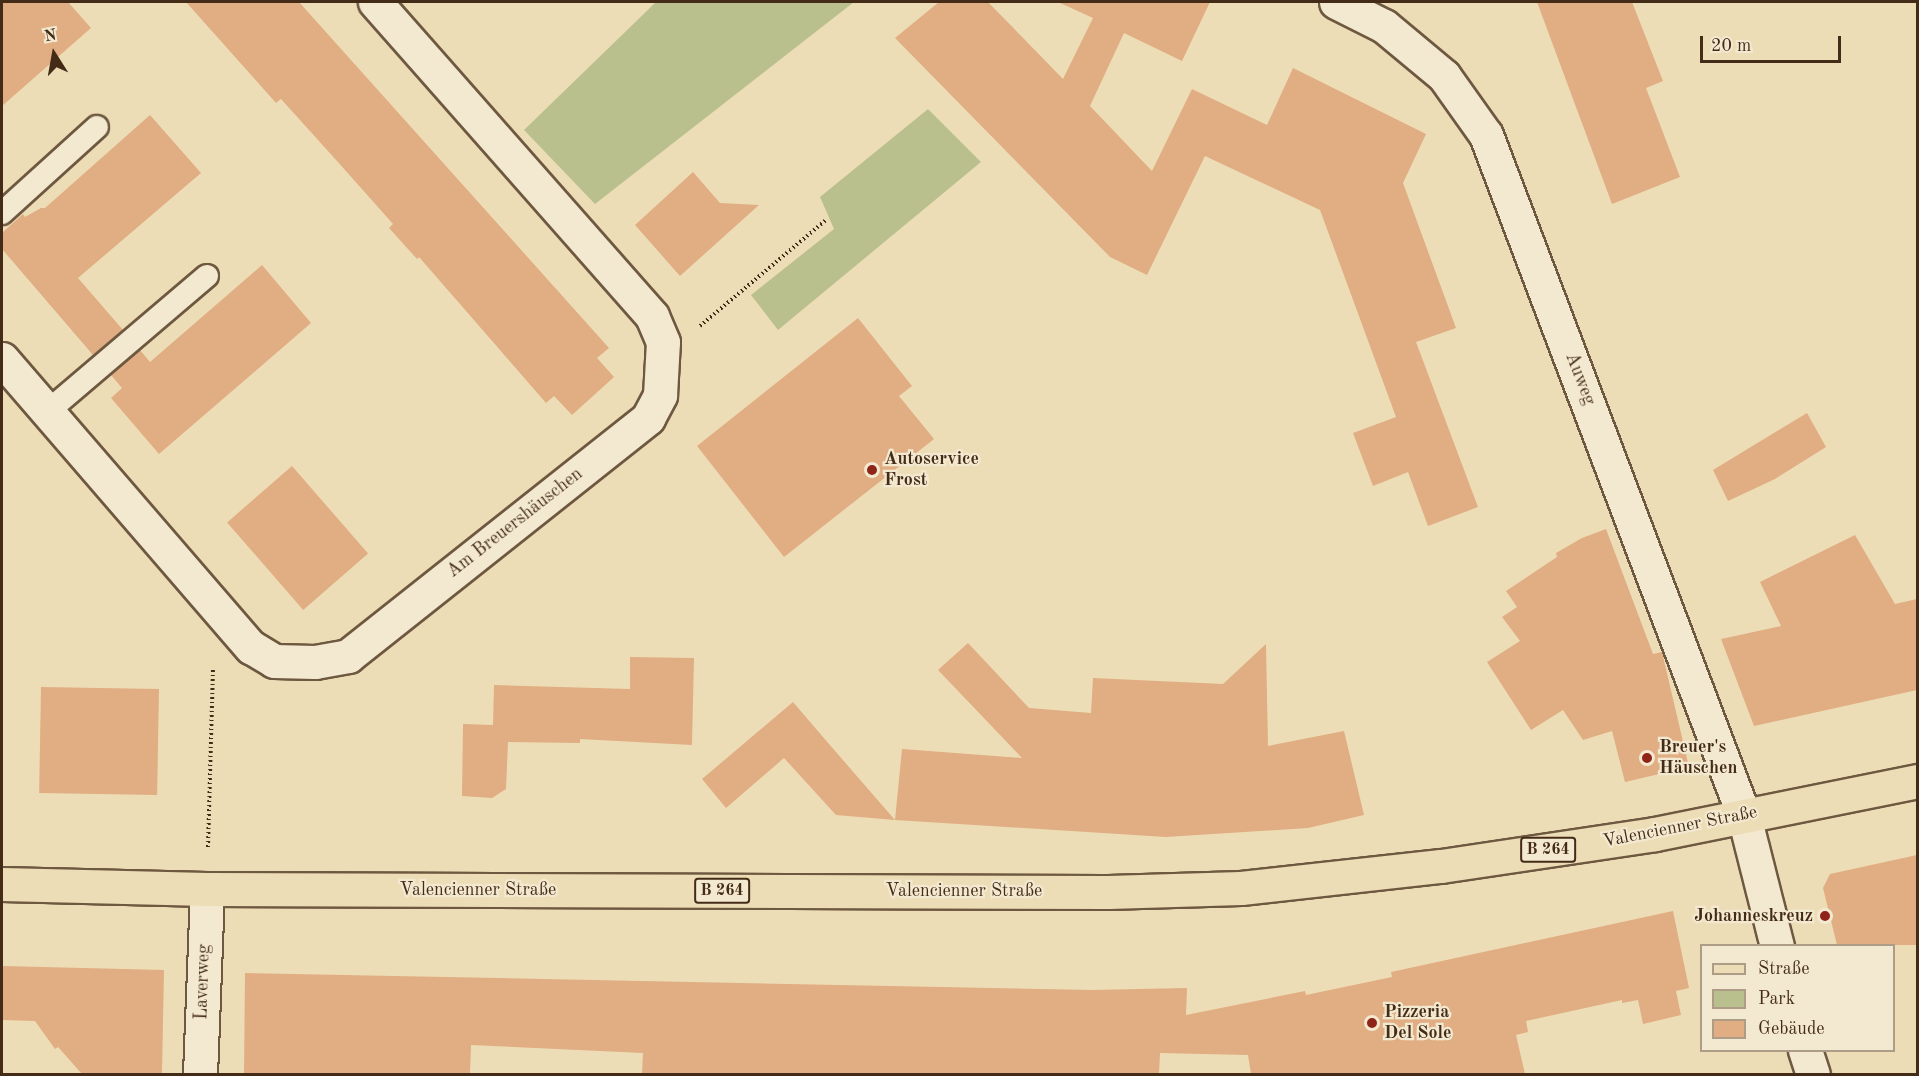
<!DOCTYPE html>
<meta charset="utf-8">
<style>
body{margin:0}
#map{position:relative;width:1919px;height:1076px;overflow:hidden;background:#edddb6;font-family:"Old Standard TT",serif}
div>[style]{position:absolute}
.green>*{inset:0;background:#b9c08d}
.building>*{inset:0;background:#e1ad83;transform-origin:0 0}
.path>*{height:4px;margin-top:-2px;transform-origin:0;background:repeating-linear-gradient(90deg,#442b18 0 1.5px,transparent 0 4.5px)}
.roads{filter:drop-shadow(2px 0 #6e5840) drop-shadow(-2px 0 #6e5840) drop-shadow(0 2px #6e5840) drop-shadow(0 -2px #6e5840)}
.lane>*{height:22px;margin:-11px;padding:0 11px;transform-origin:11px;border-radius:11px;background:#f3e9d0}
.street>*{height:33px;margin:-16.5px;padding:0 16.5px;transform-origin:16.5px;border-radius:16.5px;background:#f3e9d0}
.primary>*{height:33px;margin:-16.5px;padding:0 16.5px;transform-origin:16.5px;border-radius:16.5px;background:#edddb6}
.dots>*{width:16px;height:16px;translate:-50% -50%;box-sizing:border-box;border:3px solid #f3e9d0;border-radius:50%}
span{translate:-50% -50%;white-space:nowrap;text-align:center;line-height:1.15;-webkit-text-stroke:4.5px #f3e9d0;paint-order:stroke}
.shield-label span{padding:2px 4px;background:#f3e9d0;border:2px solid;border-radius:4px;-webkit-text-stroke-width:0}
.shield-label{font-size:16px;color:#442b18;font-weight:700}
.street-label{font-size:18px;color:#442b18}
.poi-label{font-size:18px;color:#442b18;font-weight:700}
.left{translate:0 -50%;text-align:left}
.right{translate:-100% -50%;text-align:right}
.frame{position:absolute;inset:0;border:3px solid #442b18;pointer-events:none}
.legend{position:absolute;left:1700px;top:944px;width:195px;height:108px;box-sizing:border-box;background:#f3e9d0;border:2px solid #ad9d86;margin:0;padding:8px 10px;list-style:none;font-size:18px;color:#442b18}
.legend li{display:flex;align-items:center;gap:12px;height:30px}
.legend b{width:30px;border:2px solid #ad9d86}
.north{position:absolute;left:24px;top:24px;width:60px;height:60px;-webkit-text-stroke:4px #f3e9d0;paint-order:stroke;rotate:349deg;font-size:16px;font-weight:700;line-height:24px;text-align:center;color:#442b18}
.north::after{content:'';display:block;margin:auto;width:21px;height:27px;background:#442b18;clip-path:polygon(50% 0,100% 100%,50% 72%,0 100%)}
.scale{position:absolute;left:1700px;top:36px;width:141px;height:27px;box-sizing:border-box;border:3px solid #442b18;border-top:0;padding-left:8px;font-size:18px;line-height:21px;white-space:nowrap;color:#442b18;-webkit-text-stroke:4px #f3e9d0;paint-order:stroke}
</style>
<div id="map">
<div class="green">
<div style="clip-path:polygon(656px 2px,854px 2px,595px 204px,524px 130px)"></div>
<div style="clip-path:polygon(928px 109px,981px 162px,778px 330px,751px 295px,834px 229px,820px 197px)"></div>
</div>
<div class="building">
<div style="clip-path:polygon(2px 2px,68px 2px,91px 28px,2px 106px)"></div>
<div style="clip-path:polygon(186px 2px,299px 2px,609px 348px,597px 358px,614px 377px,572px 415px,554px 396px,546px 403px,419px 257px,417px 259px,389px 228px,393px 224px,337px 161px,281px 99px,276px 103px)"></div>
<div style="clip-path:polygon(939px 2px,988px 2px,1063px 79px,1093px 18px,1058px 2px,1210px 2px,1182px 61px,1124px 33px,1090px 106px,1152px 171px,1192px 89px,1267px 125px,1293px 68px,1426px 134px,1403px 183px,1456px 328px,1416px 342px,1478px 507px,1428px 526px,1408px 472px,1373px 486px,1353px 433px,1396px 417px,1320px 210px,1205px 156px,1147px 275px,1110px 257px,895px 38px)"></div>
<div style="clip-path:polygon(1537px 2px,1632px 2px,1663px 81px,1646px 88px,1680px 177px,1612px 204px)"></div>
<div style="clip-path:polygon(150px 115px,201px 173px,78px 278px,123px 330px,93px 355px,2px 249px,2px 233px,23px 214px,25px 217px,41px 208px,45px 208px)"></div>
<div style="clip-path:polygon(693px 172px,720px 203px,759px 205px,680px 276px,635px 225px)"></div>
<div style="clip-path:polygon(262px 265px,311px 323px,159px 454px,111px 398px,122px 388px,111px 375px,140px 350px,150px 362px)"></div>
<div style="clip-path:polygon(858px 318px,912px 386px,899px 396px,934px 439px,784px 557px,697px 446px)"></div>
<div style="clip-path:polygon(1807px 413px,1826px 447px,1775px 479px,1728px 501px,1713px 470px)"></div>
<div style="left:292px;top:466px;width:116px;height:86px;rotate:49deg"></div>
<div style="clip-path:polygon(1606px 529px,1653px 654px,1662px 652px,1689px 767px,1625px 782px,1612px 731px,1583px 740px,1563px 710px,1531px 730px,1487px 662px,1520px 641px,1502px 617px,1517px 607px,1506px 591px,1557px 557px,1556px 553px,1582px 538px)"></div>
<div style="clip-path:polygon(1855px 535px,1895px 604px,1917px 599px,1917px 690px,1754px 726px,1721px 639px,1781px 626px,1760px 582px)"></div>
<div style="clip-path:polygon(968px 643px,1029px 708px,1091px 713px,1093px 678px,1223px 684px,1266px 644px,1268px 746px,1344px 731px,1364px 815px,1308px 828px,1166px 837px,895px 820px,902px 749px,1022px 758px,938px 670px)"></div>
<div style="clip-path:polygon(630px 657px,694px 658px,692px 745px,580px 739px,580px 743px,508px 742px,506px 789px,492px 798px,462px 796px,463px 724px,493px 725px,494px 685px,630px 689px)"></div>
<div style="left:41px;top:687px;width:118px;height:106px;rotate:1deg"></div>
<div style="clip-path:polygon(793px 702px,829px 744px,895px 820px,836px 815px,784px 758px,726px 808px,702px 779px)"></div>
<div style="clip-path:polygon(1917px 855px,1917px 945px,1837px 945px,1823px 888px,1830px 874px)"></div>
<div style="clip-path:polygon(1673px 911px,1689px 988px,1676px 991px,1681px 1015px,1643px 1024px,1638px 1000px,1622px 1003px,1622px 1000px,1526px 1021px,1528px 1032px,1516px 1035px,1525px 1074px,1251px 1074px,1248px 1055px,1160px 1053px,1159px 1074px,642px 1073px,643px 1053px,471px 1045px,470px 1074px,244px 1074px,245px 973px,1092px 990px,1187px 988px,1186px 1015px,1305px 991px,1306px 995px,1392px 977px,1391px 972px)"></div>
<div style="clip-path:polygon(2px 966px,164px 970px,162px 1074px,82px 1074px,58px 1047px,55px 1049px,35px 1021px,2px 1020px)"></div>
</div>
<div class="path">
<div style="left:700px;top:326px;width:165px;rotate:-40.1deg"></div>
<div style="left:208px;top:847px;width:179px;rotate:-88.4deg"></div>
</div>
<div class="roads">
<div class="lane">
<div style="left:2px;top:213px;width:128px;rotate:-42.2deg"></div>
<div style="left:47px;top:412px;width:210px;rotate:-40.4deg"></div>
</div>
<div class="street">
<div style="left:1336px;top:2px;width:54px;rotate:26.6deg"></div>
<div style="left:1384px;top:26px;width:78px;rotate:39.8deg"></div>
<div style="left:1444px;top:76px;width:72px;rotate:54.6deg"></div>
<div style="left:1486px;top:135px;width:728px;rotate:69.25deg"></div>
<div style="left:1744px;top:816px;width:134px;rotate:75.8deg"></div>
<div style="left:2px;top:359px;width:381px;rotate:49.2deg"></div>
<div style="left:251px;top:647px;width:27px;rotate:31deg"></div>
<div style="left:274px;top:661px;width:41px;rotate:1.4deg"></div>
<div style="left:315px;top:662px;width:34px;rotate:-10deg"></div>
<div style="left:348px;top:656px;width:383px;rotate:-38.4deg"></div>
<div style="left:648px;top:418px;width:26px;rotate:-62deg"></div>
<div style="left:660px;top:395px;width:53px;rotate:-86.8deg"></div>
<div style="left:663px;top:342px;width:28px;rotate:-113deg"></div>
<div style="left:652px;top:316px;width:419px;rotate:-131.4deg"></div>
<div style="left:1805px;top:1050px;width:25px;rotate:72deg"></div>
<div style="left:200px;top:1074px;width:185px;rotate:-87.8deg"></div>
</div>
<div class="primary">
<div style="left:2px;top:884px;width:205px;rotate:1.4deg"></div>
<div style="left:207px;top:889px;width:901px;rotate:0.19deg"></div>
<div style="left:1108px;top:892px;width:133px;rotate:-1.7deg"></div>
<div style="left:1241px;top:888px;width:201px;rotate:-6.3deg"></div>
<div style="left:1441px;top:866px;width:216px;rotate:-8.5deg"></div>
<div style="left:1655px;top:834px;width:268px;rotate:-11.4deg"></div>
</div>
</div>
<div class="dots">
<div style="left:872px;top:470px;background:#8f2418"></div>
<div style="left:1647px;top:758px;background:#8f2418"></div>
<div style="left:1825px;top:916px;background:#8f2418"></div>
<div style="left:1372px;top:1023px;background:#8f2418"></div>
</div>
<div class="shield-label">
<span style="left:1548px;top:850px">B 264</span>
<span style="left:722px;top:891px">B 264</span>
</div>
<div class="street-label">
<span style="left:1580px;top:379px;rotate:69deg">Auweg</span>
<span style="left:515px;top:523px;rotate:-38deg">Am Breuershäuschen</span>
<span style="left:1680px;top:827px;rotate:-11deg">Valencienner Straße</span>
<span style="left:478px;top:890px">Valencienner Straße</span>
<span style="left:964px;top:891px">Valencienner Straße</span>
<span style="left:203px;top:982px;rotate:-88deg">Laverweg</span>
</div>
<div class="poi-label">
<span class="left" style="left:884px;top:470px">Autoservice<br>Frost</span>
<span class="left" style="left:1659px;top:758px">Breuer's<br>Häuschen</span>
<span class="right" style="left:1813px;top:916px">Johanneskreuz</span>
<span class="left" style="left:1384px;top:1023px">Pizzeria<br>Del Sole</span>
</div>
<div class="frame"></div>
<ul class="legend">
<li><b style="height:8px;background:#edddb6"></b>Straße</li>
<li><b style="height:16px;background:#b9c08d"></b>Park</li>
<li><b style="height:16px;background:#e1ad83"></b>Gebäude</li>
</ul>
<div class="north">N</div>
<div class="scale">20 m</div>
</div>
